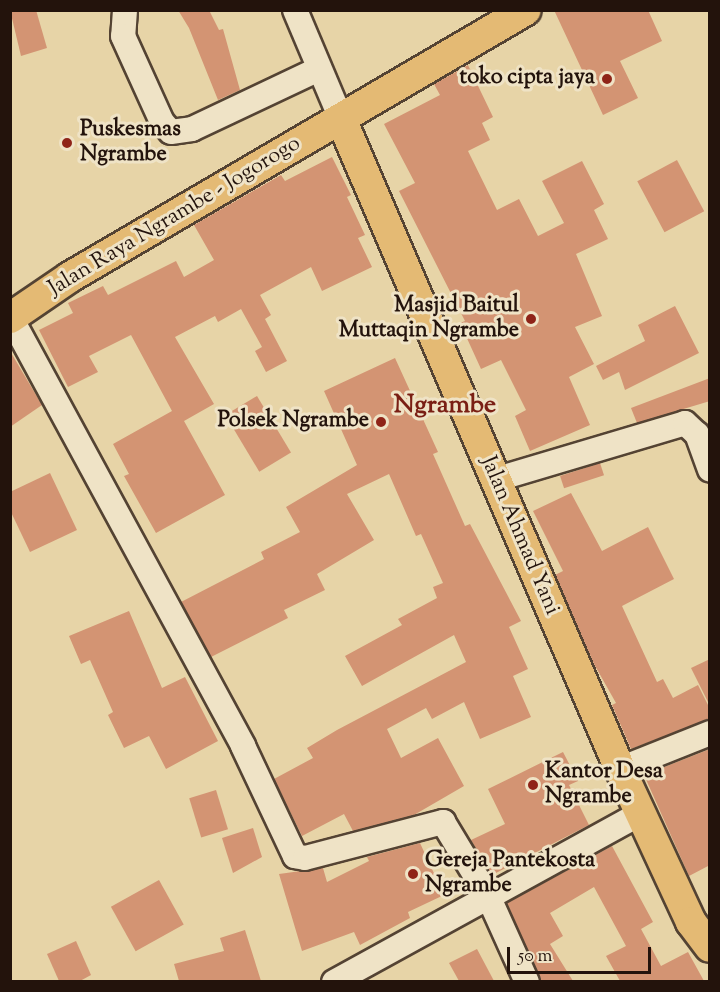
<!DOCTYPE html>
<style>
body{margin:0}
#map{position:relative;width:720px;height:992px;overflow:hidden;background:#e7d4a7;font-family:"Sorts Mill Goudy",serif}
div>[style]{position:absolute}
.building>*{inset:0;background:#d39473;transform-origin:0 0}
.roads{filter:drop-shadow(2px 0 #544333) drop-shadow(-2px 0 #544333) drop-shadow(0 2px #544333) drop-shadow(0 -2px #544333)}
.minor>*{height:24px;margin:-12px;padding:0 12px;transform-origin:12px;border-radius:12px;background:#efe3c6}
.major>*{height:30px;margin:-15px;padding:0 15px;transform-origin:15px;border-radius:15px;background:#e4ba74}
.dots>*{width:16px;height:16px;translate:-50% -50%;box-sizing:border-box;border:3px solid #efe3c6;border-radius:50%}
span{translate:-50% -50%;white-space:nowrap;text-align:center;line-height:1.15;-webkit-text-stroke:6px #efe3c6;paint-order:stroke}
.poi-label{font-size:22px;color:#23130c;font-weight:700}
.right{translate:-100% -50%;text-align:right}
.left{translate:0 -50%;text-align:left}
.street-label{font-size:22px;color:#23130c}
.quarter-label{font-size:26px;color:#7a1f14;font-weight:700}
.frame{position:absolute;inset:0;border:12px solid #23130c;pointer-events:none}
.scale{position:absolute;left:507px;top:947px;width:144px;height:27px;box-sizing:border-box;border:3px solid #23130c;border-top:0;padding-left:8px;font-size:18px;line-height:21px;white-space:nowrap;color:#23130c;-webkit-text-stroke:4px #efe3c6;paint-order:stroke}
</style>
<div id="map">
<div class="building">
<div style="clip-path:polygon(10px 10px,36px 10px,47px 48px,21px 56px)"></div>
<div style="clip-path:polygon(178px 10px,209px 10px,219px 30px,223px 29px,240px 90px,218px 100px,189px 28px)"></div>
<div style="clip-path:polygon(554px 10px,648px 10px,662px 41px,620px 61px,638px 98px,603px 115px)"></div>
<div style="clip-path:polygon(468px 65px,493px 117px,482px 123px,490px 140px,468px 151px,497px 210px,519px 199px,538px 236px,564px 223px,542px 181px,582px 161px,604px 204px,594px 210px,608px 239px,576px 254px,602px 316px,575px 327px,594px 364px,569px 377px,590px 425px,530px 451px,515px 416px,526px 410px,501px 360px,481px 369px,460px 323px,465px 321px,399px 191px,415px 183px,384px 124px,440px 95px,434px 84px)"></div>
<div style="clip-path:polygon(332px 157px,351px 195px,347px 197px,365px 235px,358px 238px,372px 267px,322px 291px,311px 267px,260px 295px,271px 315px,265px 319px,287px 361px,266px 372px,255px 351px,262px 347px,241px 309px,218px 322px,215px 316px,175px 337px,214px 404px,184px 421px,225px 495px,156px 533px,124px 476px,129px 474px,113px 444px,172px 411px,131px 335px,89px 356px,98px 372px,68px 387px,39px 330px,73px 313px,68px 303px,103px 286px,108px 295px,176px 261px,184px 277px,214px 260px,194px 225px,281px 175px,285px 181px)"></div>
<div style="left:677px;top:160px;width:58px;height:45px;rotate:62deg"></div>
<div style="clip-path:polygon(675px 306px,699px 353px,625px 390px,619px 372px,603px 380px,596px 366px,645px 341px,638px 325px)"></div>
<div style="clip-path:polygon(10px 351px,42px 405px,10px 427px)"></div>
<div style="clip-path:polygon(395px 358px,438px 452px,433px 454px,465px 526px,470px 524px,521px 621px,509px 627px,528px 669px,513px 676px,531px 717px,480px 739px,464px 702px,432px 719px,426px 708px,387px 729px,401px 758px,438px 738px,464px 786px,414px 815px,353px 831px,344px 814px,302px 836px,274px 779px,313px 758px,307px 748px,337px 730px,466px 662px,454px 635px,362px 686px,345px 656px,402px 625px,398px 619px,437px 598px,433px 587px,443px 583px,421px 534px,416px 536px,389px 474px,347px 494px,374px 540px,317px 574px,325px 590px,284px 610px,288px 618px,211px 657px,181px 602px,264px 559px,261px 552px,300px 532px,286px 507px,357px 465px,324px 391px)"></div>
<div style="clip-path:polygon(710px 378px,710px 401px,637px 423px,631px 408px)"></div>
<div style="left:257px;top:396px;width:66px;height:37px;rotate:59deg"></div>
<div style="left:600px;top:463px;width:13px;height:42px;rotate:72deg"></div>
<div style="clip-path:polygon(50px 473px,77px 530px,30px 552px,10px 510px,10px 492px)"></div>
<div style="clip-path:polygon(571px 493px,602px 551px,648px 527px,674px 579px,622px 606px,657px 682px,663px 679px,673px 698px,698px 685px,710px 709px,710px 719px,631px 749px,612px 705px,616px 703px,594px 664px,555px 575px,563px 571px,533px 511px)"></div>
<div style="clip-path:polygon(129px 611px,162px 688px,185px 677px,218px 741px,166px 769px,149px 736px,124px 748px,108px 715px,113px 712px,90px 660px,81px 664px,69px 636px)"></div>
<div style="clip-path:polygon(710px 659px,710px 706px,691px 668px)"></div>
<div style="clip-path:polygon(710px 749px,710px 865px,689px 876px,644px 775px)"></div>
<div style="clip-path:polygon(563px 752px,578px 781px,569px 785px,589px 825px,492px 875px,471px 840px,505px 824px,488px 789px)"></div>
<div style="left:216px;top:790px;width:41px;height:28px;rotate:73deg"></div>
<div style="clip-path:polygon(253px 828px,262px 857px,233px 873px,222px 838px)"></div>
<div style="clip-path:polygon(420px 843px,444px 895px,408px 912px,410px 918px,360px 945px,354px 932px,302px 951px,279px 874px,323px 868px,327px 882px,369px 861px,367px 857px)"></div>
<div style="clip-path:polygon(612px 846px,653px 922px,641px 929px,661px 966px,688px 952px,704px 981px,620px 981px,606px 956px,626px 946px,594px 887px,550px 913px,563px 936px,550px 944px,573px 981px,541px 981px,507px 903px)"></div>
<div style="left:159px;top:880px;width:51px;height:55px;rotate:61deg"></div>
<div style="clip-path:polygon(245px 930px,261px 981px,179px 981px,174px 964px,224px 951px,220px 938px)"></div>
<div style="clip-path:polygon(76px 941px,91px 975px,80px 981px,59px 981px,47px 954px)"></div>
<div style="clip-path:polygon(477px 949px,494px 981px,459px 981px,449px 963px)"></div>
</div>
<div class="roads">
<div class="minor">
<div style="left:125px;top:10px;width:26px;rotate:94deg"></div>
<div style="left:123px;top:36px;width:94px;rotate:65.6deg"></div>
<div style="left:162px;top:122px;width:13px;rotate:48deg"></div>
<div style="left:171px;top:132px;width:21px;rotate:-8deg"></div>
<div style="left:192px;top:129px;width:140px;rotate:-25.3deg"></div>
<div style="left:295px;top:10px;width:118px;rotate:67.1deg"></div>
<div style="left:11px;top:318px;width:487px;rotate:61.5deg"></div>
<div style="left:243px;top:746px;width:122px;rotate:64.7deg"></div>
<div style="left:295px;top:856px;width:10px;rotate:11deg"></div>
<div style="left:305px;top:858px;width:143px;rotate:-14.6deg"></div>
<div style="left:443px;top:822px;width:89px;rotate:58.8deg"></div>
<div style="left:489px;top:898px;width:92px;rotate:65.7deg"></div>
<div style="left:494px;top:480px;width:199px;rotate:-16.6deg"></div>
<div style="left:685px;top:423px;width:16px;rotate:43deg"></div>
<div style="left:697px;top:434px;width:38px;rotate:70deg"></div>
<div style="left:620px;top:769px;width:97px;rotate:-21.8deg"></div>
<div style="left:334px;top:982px;width:350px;rotate:-28.8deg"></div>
</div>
<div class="major">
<div style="left:341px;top:119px;width:707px;rotate:66.77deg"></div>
<div style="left:620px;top:769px;width:169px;rotate:65.1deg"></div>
<div style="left:691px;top:922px;width:31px;rotate:53deg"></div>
<div style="left:10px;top:318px;width:73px;rotate:-34.3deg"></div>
<div style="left:70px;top:277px;width:528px;rotate:-30.35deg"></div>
</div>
</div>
<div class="dots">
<div style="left:607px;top:79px;background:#8f2418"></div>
<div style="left:67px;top:143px;background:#8f2418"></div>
<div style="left:531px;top:319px;background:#8f2418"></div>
<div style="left:381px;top:422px;background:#8f2418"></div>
<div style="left:533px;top:785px;background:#8f2418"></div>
<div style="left:413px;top:874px;background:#8f2418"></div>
</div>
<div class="poi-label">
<span class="right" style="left:595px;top:79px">toko cipta jaya</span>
<span class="left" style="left:80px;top:143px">Puskesmas<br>Ngrambe</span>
<span class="right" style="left:519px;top:319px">Masjid Baitul<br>Muttaqin Ngrambe</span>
<span class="right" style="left:369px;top:422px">Polsek Ngrambe</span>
<span class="left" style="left:545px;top:785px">Kantor Desa<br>Ngrambe</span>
<span class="left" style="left:425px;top:874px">Gereja Pantekosta<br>Ngrambe</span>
</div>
<div class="street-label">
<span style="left:175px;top:217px;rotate:-31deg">Jalan Raya Ngrambe - Jogorogo</span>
<span style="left:519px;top:536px;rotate:67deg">Jalan Ahmad Yani</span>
</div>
<div class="quarter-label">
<span style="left:445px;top:406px">Ngrambe</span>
</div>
<div class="frame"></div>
<div class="scale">50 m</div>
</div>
